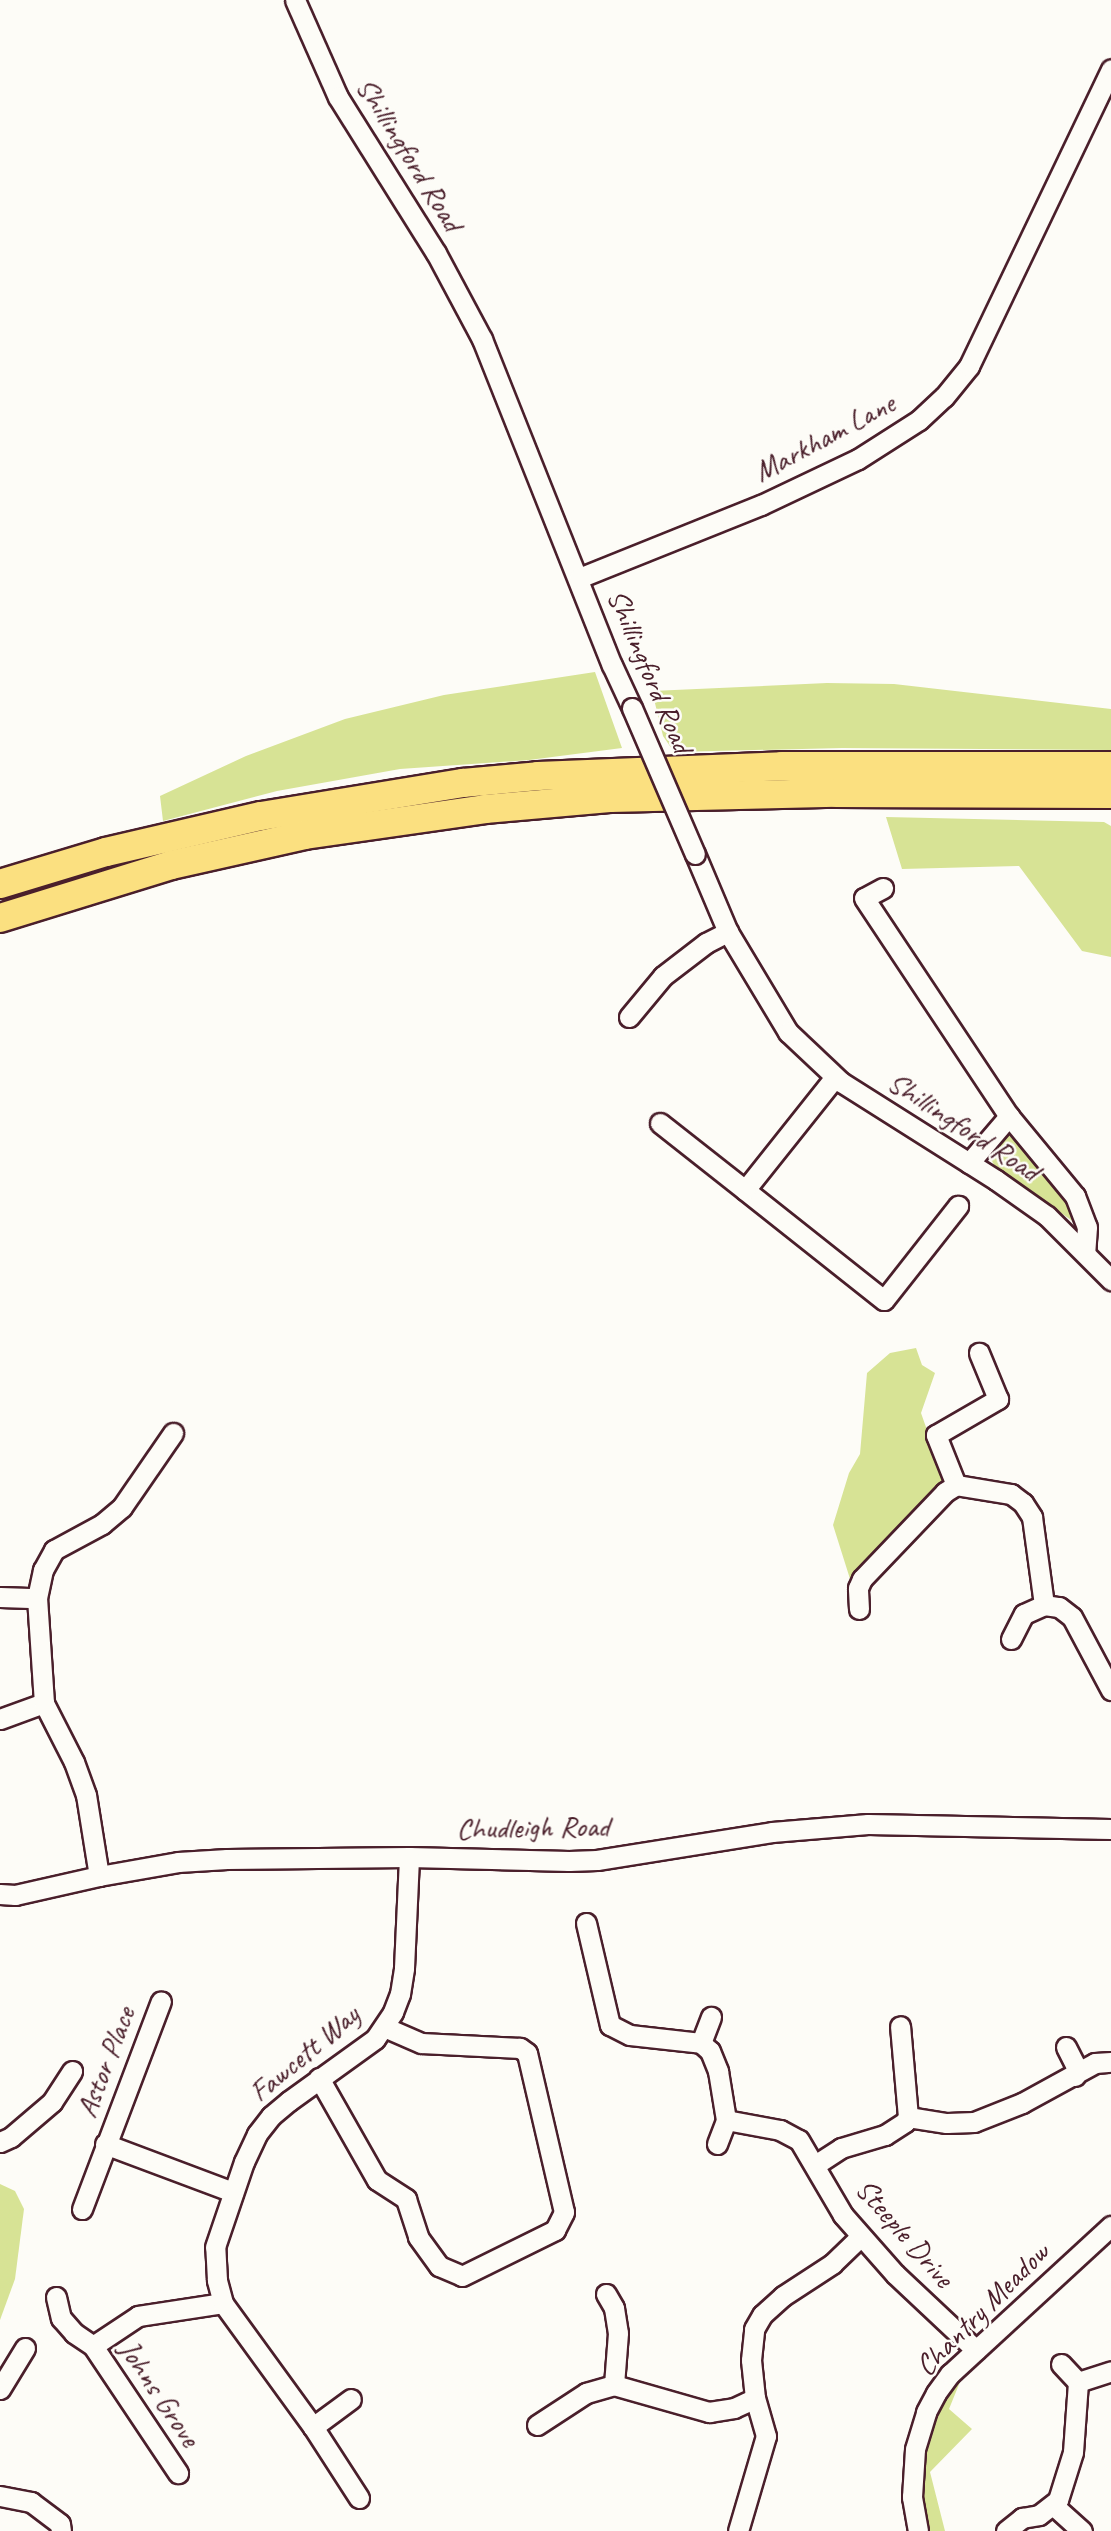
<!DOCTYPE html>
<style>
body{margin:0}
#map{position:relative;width:1111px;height:2531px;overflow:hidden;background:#fdfcf7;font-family:Caveat,sans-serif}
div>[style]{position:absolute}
.green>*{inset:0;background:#d7e395}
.roads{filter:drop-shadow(2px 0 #4a1f2b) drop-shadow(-2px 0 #4a1f2b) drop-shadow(0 2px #4a1f2b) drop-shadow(0 -2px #4a1f2b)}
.minor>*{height:19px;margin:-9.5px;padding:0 9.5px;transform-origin:9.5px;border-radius:9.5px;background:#fdfcf7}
.highway>*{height:28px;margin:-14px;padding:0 14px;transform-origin:14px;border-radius:14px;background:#fbe080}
.bridges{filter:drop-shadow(2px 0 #4a1f2b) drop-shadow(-2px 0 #4a1f2b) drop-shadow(0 2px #4a1f2b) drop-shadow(0 -2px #4a1f2b)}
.minor-bridge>*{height:19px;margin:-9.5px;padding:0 9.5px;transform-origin:9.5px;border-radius:9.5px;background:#fdfcf7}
span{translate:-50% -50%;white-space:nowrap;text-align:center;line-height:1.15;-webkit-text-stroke:5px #fdfcf7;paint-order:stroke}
.street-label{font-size:30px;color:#4a1f2b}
</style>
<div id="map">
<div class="green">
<div style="clip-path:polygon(595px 672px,622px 748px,529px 760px,400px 769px,277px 791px,163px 821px,160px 796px,246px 756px,345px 719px,444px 695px)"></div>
<div style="clip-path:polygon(827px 683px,894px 684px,1111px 709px,1111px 750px,842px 748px,674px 752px,663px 736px,652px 691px)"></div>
<div style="clip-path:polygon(886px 817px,1104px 822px,1111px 826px,1111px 957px,1082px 951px,1019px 866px,902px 869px)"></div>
<div style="clip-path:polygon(1008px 1135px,1021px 1143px,1060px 1186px,1071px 1207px,1074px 1222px,995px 1167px,990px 1157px,996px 1146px)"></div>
<div style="clip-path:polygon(916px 1348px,922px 1365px,935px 1373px,921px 1413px,945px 1481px,851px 1582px,833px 1525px,849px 1473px,860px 1454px,867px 1373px,890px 1353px)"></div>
<div style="clip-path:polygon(0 2184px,15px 2191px,24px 2209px,15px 2279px,0 2320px)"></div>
<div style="clip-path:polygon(962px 2377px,949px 2409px,972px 2429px,930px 2472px,945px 2531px,928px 2531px,921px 2502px,923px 2456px,939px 2408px)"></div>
</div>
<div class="roads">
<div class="minor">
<div style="left:295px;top:0;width:106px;rotate:66.1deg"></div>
<div style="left:338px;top:97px;width:184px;rotate:57.9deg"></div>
<div style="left:436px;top:253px;width:98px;rotate:61.9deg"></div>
<div style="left:482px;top:339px;width:351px;rotate:68.3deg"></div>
<div style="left:612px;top:665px;width:47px;rotate:65.1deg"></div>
<div style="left:579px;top:578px;width:196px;rotate:-21.9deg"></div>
<div style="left:761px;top:505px;width:107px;rotate:-25.4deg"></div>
<div style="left:858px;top:459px;width:72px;rotate:-32.6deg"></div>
<div style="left:919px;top:420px;width:34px;rotate:-43deg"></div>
<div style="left:944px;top:397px;width:40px;rotate:-51deg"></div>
<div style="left:969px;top:366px;width:329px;rotate:-64.4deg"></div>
<div style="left:695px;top:854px;width:85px;rotate:67.1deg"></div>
<div style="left:728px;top:932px;width:117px;rotate:59deg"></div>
<div style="left:788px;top:1032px;width:73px;rotate:43.3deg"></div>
<div style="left:841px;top:1082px;width:183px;rotate:32.3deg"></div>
<div style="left:996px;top:1180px;width:62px;rotate:35.2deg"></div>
<div style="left:1047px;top:1216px;width:91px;rotate:45deg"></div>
<div style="left:883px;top:888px;width:21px;rotate:152deg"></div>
<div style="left:864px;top:898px;width:262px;rotate:56.4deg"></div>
<div style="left:1009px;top:1116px;width:104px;rotate:50.5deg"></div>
<div style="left:1075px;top:1196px;width:33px;rotate:69deg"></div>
<div style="left:1087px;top:1227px;width:26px;rotate:94deg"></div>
<div style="left:629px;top:1017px;width:53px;rotate:-50.3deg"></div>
<div style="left:663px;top:976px;width:54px;rotate:-37.5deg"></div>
<div style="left:706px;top:943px;width:25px;rotate:-27deg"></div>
<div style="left:835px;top:1077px;width:144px;rotate:128.5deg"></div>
<div style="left:745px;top:1190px;width:177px;rotate:38.4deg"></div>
<div style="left:884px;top:1300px;width:120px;rotate:-51.8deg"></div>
<div style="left:660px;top:1123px;width:108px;rotate:38.2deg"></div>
<div style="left:969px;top:1163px;width:62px;rotate:-49.6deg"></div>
<div style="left:956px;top:1485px;width:54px;rotate:-111.8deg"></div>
<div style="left:936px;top:1435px;width:72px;rotate:-30.1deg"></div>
<div style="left:998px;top:1399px;width:50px;rotate:-112.4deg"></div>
<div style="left:0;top:1597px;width:37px;rotate:2deg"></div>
<div style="left:859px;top:1609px;width:21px;rotate:-93deg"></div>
<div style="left:858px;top:1588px;width:10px;rotate:-66deg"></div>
<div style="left:862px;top:1579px;width:120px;rotate:-46.3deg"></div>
<div style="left:945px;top:1492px;width:13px;rotate:-32deg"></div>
<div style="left:956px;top:1485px;width:56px;rotate:9.3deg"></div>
<div style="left:1011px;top:1494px;width:15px;rotate:37deg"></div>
<div style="left:1023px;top:1503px;width:17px;rotate:57deg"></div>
<div style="left:1032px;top:1517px;width:89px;rotate:82.2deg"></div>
<div style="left:1044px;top:1605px;width:15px;rotate:8deg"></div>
<div style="left:1059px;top:1607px;width:16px;rotate:38deg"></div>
<div style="left:1072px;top:1617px;width:83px;rotate:61.9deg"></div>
<div style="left:1011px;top:1639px;width:28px;rotate:-63deg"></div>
<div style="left:1024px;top:1614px;width:22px;rotate:-24deg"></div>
<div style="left:0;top:1719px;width:47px;rotate:-20deg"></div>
<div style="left:99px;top:1876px;width:82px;rotate:-99.1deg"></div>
<div style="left:86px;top:1795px;width:35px;rotate:-110deg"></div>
<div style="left:74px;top:1762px;width:66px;rotate:-117deg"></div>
<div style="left:44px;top:1703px;width:105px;rotate:-93.8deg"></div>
<div style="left:37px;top:1598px;width:29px;rotate:-78deg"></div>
<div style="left:43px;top:1570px;width:23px;rotate:-61deg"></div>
<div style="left:54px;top:1550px;width:55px;rotate:-28.4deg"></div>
<div style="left:102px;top:1524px;width:26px;rotate:-40deg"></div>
<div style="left:122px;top:1507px;width:90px;rotate:-55.4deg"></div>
<div style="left:0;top:1894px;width:15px;rotate:4deg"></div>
<div style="left:15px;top:1895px;width:86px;rotate:-12.7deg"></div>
<div style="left:99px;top:1876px;width:80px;rotate:-10deg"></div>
<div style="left:178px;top:1862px;width:49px;rotate:-3.5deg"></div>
<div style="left:227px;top:1859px;width:182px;rotate:-0.6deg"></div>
<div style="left:409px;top:1857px;width:160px;rotate:1.4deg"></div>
<div style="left:569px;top:1861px;width:28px;rotate:-2deg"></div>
<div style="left:597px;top:1860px;width:177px;rotate:-9.1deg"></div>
<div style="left:772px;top:1832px;width:96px;rotate:-4.8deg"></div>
<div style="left:868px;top:1824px;width:243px;rotate:1.2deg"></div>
<div style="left:586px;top:1923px;width:105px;rotate:76.8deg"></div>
<div style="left:610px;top:2025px;width:22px;rotate:27deg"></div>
<div style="left:630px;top:2035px;width:71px;rotate:6.4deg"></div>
<div style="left:701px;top:2043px;width:12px;rotate:42deg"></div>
<div style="left:710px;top:2051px;width:22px;rotate:68deg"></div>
<div style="left:718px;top:2071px;width:50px;rotate:80.7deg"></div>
<div style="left:726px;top:2120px;width:55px;rotate:10.5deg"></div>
<div style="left:780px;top:2130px;width:21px;rotate:28deg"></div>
<div style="left:799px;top:2140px;width:87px;rotate:59.6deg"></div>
<div style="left:843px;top:2215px;width:79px;rotate:48.6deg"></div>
<div style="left:895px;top:2274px;width:111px;rotate:43.2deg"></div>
<div style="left:701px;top:2043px;width:28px;rotate:-69deg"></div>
<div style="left:1066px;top:2047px;width:22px;rotate:63deg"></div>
<div style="left:1076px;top:2067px;width:9px;rotate:96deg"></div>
<div style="left:319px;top:2078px;width:117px;rotate:60.4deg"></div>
<div style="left:377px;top:2180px;width:35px;rotate:33deg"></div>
<div style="left:406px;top:2199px;width:40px;rotate:72deg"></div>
<div style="left:418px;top:2237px;width:36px;rotate:54deg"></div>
<div style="left:439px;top:2266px;width:25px;rotate:23deg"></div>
<div style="left:462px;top:2276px;width:104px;rotate:-26.3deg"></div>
<div style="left:555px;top:2230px;width:20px;rotate:-63deg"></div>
<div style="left:564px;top:2212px;width:163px;rotate:-103.1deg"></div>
<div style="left:527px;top:2053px;width:9px;rotate:-144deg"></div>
<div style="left:520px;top:2048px;width:99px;rotate:-177.1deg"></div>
<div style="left:421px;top:2043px;width:40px;rotate:-156.6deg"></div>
<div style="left:908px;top:2117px;width:39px;rotate:9deg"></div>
<div style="left:947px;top:2123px;width:27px;rotate:-2deg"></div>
<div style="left:974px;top:2122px;width:52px;rotate:-21.6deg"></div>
<div style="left:1022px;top:2103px;width:83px;rotate:-28.7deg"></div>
<div style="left:1095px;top:2063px;width:16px;rotate:-4deg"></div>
<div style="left:0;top:2142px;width:12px;rotate:-24deg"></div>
<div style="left:11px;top:2137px;width:54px;rotate:-40.5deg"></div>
<div style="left:52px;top:2102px;width:37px;rotate:-57deg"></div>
<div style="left:105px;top:2144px;width:137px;rotate:20.6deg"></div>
<div style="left:717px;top:2144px;width:26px;rotate:-69deg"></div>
<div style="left:815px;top:2165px;width:31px;rotate:-33deg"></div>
<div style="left:841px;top:2148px;width:46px;rotate:-16.5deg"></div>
<div style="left:885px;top:2135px;width:24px;rotate:-33deg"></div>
<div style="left:905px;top:2122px;width:6px;rotate:-59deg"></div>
<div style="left:908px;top:2117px;width:91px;rotate:-95deg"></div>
<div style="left:82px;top:2209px;width:222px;rotate:-69.2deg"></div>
<div style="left:606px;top:2294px;width:16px;rotate:60deg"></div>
<div style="left:614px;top:2308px;width:25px;rotate:81deg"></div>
<div style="left:618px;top:2333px;width:52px;rotate:94.4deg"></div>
<div style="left:56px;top:2297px;width:22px;rotate:77deg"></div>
<div style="left:61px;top:2318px;width:20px;rotate:49deg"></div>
<div style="left:74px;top:2333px;width:23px;rotate:34deg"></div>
<div style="left:93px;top:2346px;width:153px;rotate:56.2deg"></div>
<div style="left:93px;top:2346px;width:54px;rotate:-33.7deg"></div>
<div style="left:138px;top:2316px;width:86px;rotate:-8.7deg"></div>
<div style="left:1061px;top:2364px;width:25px;rotate:47deg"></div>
<div style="left:0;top:2389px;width:48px;rotate:-58.6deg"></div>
<div style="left:537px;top:2425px;width:59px;rotate:-33.1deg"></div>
<div style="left:586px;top:2393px;width:29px;rotate:-16deg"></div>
<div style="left:614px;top:2385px;width:99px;rotate:15.9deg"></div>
<div style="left:709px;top:2412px;width:25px;rotate:-9deg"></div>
<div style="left:734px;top:2408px;width:23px;rotate:-25deg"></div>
<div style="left:313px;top:2427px;width:47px;rotate:-36.4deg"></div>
<div style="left:0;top:2496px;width:32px;rotate:11deg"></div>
<div style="left:31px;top:2502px;width:36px;rotate:37deg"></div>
<div style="left:60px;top:2524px;width:7px;rotate:82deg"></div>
<div style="left:359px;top:2498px;width:85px;rotate:-122.9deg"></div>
<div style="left:313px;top:2427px;width:153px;rotate:-126deg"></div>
<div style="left:223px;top:2303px;width:24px;rotate:-105deg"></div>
<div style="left:217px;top:2280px;width:33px;rotate:-93deg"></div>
<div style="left:215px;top:2247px;width:90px;rotate:-71.2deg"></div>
<div style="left:244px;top:2162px;width:31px;rotate:-65deg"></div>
<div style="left:257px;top:2134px;width:23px;rotate:-52deg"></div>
<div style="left:271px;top:2116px;width:23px;rotate:-40deg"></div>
<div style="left:289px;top:2101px;width:106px;rotate:-35.8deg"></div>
<div style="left:375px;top:2039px;width:32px;rotate:-56deg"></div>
<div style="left:393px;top:2012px;width:19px;rotate:-69deg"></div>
<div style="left:400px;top:1994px;width:26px;rotate:-81deg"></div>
<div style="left:404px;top:1968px;width:111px;rotate:-87.4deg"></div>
<div style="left:1053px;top:2505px;width:39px;rotate:42deg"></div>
<div style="left:738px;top:2531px;width:99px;rotate:-73.6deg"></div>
<div style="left:766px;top:2436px;width:40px;rotate:-106deg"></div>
<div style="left:755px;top:2398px;width:38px;rotate:-96deg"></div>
<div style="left:751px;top:2360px;width:31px;rotate:-84deg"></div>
<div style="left:754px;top:2329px;width:16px;rotate:-60deg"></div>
<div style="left:762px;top:2315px;width:28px;rotate:-42deg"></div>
<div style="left:783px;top:2296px;width:59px;rotate:-33.1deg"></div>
<div style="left:832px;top:2264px;width:40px;rotate:-44deg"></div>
<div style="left:918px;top:2531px;width:35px;rotate:-100deg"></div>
<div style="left:912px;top:2497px;width:48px;rotate:-86.4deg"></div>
<div style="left:915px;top:2449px;width:39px;rotate:-73deg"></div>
<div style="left:926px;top:2412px;width:21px;rotate:-62deg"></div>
<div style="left:936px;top:2393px;width:24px;rotate:-54deg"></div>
<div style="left:950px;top:2374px;width:219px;rotate:-42.6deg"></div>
<div style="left:1006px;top:2531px;width:21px;rotate:-39deg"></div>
<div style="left:1022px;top:2518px;width:17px;rotate:-10deg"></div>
<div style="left:1039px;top:2515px;width:24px;rotate:-38deg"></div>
<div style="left:1058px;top:2500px;width:50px;rotate:-72.6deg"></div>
<div style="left:1073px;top:2452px;width:70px;rotate:-85.9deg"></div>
<div style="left:1078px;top:2382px;width:35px;rotate:-18deg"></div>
</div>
<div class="highway">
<div style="left:0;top:884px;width:111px;rotate:-16.8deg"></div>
<div style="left:106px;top:852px;width:159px;rotate:-13.1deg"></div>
<div style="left:261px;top:816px;width:205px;rotate:-9.3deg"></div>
<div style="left:463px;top:783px;width:75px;rotate:-5.3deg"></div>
<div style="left:538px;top:776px;width:244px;rotate:-2.3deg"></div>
<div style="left:782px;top:766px;width:329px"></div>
<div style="left:0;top:918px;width:179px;rotate:-17.2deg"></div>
<div style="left:171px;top:865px;width:137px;rotate:-12.6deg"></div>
<div style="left:305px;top:835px;width:182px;rotate:-8.2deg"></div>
<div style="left:485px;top:809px;width:125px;rotate:-5deg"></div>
<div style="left:610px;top:798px;width:226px;rotate:-1.3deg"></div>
<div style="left:836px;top:793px;width:275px;rotate:0.2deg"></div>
</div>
</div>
<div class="bridges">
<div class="minor-bridge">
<div style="left:632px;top:708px;width:159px;rotate:66.7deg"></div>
</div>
</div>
<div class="street-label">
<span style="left:410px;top:154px;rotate:58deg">Shillingford Road</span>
<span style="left:824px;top:437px;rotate:-28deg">Markham Lane</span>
<span style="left:650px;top:671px;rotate:67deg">Shillingford Road</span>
<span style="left:964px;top:1126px;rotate:33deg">Shillingford Road</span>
<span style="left:533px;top:1827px;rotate:-1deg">Chudleigh Road</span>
<span style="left:304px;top:2053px;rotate:-40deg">Fawcett Way</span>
<span style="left:105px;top:2062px;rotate:-69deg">Astor Place</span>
<span style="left:905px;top:2233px;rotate:49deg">Steeple Drive</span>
<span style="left:982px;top:2309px;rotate:-45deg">Chantry Meadow</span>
<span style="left:160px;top:2393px;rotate:56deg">Johns Grove</span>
</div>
</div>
